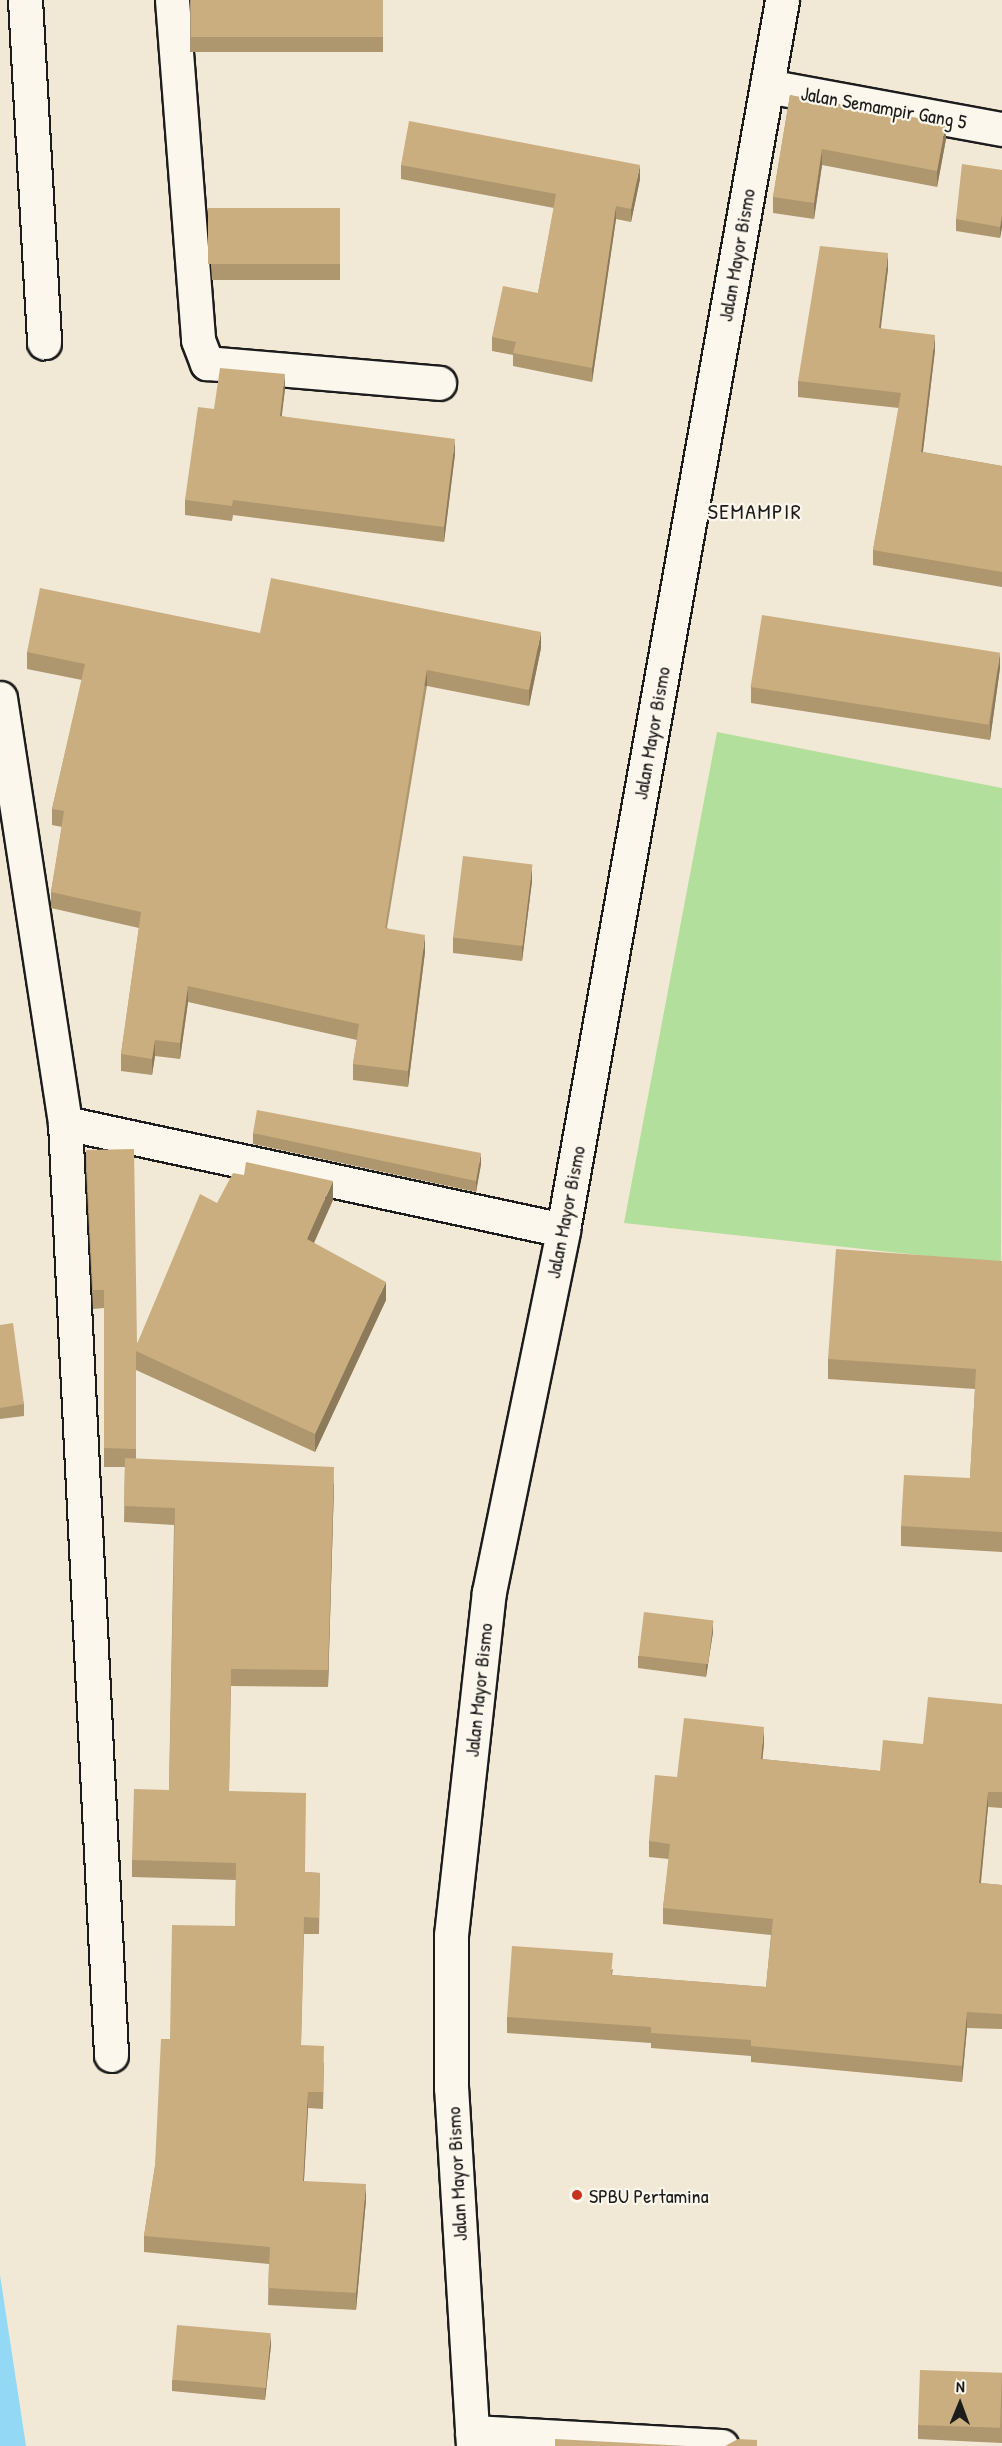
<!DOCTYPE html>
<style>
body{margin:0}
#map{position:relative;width:1002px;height:2446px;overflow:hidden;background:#f1e8d6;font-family:"Patrick Hand",sans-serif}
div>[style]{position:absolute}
.green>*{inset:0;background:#b3df9d}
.water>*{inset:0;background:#93d8f5}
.roads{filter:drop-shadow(2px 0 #1c1c1c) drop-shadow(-2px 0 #1c1c1c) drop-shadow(0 2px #1c1c1c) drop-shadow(0 -2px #1c1c1c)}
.minor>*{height:33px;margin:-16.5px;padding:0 16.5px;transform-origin:16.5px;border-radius:16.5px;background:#fbf7ec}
.major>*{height:33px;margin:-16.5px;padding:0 16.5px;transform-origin:16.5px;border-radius:16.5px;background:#fbf7ec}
.wall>*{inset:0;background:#ae966e;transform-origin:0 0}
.shaded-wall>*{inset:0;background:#8d7a5a;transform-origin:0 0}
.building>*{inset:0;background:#caae80;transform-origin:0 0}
.dots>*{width:16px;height:16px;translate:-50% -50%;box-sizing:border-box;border:3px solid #fbf7ec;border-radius:50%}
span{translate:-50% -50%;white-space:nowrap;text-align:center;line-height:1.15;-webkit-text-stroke:4.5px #fbf7ec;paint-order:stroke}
.street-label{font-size:20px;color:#1c1c1c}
.poi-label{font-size:20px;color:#1c1c1c}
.left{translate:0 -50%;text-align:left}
.quarter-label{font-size:22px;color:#1c1c1c;letter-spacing:1.5px}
.north{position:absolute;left:930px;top:2374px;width:60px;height:60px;-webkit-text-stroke:4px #fbf7ec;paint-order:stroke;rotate:1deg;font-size:16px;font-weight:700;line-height:24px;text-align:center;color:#1c1c1c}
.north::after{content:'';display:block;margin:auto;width:21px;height:27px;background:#1c1c1c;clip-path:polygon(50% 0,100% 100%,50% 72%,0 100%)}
</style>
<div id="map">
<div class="green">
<div style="clip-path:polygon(717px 732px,1002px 788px,1001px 1264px,624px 1223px)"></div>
</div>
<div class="water">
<div style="clip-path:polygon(0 2275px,26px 2446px,0 2446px)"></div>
</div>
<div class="roads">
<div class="minor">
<div style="left:25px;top:0;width:343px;rotate:86.8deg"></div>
<div style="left:172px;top:0;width:341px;rotate:85.6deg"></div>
<div style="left:198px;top:340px;width:25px;rotate:69deg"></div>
<div style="left:207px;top:363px;width:233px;rotate:4.9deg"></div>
<div style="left:767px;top:86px;width:239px;rotate:10.4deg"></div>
<div style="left:0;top:698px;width:430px;rotate:81.3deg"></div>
<div style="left:65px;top:1123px;width:933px;rotate:87.17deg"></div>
<div style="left:65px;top:1123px;width:509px;rotate:12.13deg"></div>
<div style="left:472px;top:2432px;width:250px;rotate:3.2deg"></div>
</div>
<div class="major">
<div style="left:473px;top:2446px;width:359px;rotate:-93.5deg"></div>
<div style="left:451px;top:2088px;width:153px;rotate:-90deg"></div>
<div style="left:451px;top:1935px;width:345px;rotate:-83.7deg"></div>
<div style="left:489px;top:1592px;width:369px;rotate:-78.4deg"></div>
<div style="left:563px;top:1230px;width:1249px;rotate:-79.9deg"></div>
</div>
</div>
<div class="wall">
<div style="left:190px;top:0;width:193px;height:52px"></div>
<div style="clip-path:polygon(790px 95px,946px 139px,937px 187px,822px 165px,814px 219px,773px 213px,773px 197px)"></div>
<div style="clip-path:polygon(401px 165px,640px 179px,631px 222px,616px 219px,592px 382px,513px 366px,513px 355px,492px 351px,492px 337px,538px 293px,554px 208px,401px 179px)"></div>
<div style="clip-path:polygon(1002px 170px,1002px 227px,1000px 238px,956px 231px,956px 219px)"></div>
<div style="clip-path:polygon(208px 208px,340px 208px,340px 280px,212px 280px,208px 224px)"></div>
<div style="clip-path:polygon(888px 269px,880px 328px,935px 350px,923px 452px,1002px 466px,1002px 587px,873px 565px,873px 550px,899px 408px,798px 397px,798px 381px)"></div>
<div style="clip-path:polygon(285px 389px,281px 416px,455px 454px,444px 542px,233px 515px,232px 521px,185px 515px,185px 500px,214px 409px)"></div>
<div style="clip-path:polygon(260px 633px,541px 648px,529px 706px,427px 686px,387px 928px,425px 952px,408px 1087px,353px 1080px,353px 1064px,357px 1040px,188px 1002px,180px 1059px,155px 1056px,152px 1075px,121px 1071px,121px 1054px,139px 928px,51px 908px,51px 892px,62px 827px,52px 825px,52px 809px,82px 680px,27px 669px,27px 652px)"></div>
<div style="clip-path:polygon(1000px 668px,990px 740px,751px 703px,751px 687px)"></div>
<div style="clip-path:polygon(532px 881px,522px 961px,453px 953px,453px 937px)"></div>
<div style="clip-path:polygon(253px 1133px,481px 1164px,476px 1192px,253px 1144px)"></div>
<div style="clip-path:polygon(86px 1150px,137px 1344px,217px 1203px,333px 1200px,314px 1243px,386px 1300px,315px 1452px,136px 1370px,136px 1459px,334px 1484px,328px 1687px,231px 1686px,229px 1791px,305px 1872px,320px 1873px,319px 1934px,304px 1934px,301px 2045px,324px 2063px,323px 2109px,308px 2108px,304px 2181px,366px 2200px,356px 2310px,268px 2305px,269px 2264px,144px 2252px,144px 2236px,155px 2166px,170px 2039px,235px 1926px,236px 1880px,132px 1877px,132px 1860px,169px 1790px,174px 1525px,124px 1522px,125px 1467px,104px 1467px,104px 1308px,93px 1309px,86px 1168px)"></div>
<div style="clip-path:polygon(1002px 1261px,1002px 1552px,901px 1546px,901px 1526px,970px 1478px,975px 1389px,828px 1379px,828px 1359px)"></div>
<div style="clip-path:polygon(0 1325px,24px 1404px,24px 1416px,0 1419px)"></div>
<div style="clip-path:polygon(713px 1632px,706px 1677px,638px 1668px,638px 1656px)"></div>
<div style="clip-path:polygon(1002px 1704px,1002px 1808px,988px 1807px,981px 1883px,1002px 1885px,1002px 2029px,967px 2028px,962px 2082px,751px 2062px,751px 2056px,651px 2048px,651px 2043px,507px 2033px,507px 2017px,613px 1969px,612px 1975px,766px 1987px,771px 1935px,663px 1924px,663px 1908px,669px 1859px,649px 1857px,649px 1841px,677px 1777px,764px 1743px,762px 1759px,880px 1771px,923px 1744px)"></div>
<div style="clip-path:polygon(271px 2345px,265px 2400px,172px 2391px,172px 2380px)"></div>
<div style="clip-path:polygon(1002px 2373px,1002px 2443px,918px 2439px,918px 2425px)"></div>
</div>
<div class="shaded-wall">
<div style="clip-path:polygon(946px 123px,946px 139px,937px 187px,937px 171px)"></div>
<div style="clip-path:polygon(822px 149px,822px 165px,814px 219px,814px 203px)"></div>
<div style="clip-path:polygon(640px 165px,640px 179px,631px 222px,631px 209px)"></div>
<div style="clip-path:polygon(616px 206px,616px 219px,592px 382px,592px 368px)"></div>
<div style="clip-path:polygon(1002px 216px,1002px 227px,1000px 238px,1000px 227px)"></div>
<div style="clip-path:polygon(888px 253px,888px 269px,879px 343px,879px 328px)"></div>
<div style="clip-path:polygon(935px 335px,935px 350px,921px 467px,921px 452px)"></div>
<div style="clip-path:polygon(285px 374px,285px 389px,280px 431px,280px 416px)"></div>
<div style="clip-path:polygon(455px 439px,455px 454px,444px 542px,444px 527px)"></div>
<div style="clip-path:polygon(541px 632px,541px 648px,529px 706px,529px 690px)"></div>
<div style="clip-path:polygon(1000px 652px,1000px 668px,990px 740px,990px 724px)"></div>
<div style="left:427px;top:670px;width:16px;height:261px;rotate:90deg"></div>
<div style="clip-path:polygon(532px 865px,532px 881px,522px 961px,522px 945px)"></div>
<div style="clip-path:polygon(425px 935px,425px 952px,408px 1087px,408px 1071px)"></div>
<div style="clip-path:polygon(188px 986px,188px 1002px,180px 1059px,180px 1043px)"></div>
<div style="clip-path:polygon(155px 1040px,155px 1056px,152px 1075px,152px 1059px)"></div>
<div style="clip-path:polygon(481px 1153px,481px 1164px,476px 1192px,476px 1181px)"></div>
<div style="clip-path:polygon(333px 1181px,333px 1200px,307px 1258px,307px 1239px)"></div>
<div style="clip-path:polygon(386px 1282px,386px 1300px,315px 1452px,315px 1434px)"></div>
<div style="clip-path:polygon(334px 1467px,334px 1484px,328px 1687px,328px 1670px)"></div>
<div style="clip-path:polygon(713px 1621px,713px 1632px,706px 1677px,706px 1666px)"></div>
<div style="clip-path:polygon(764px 1727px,764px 1743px,761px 1775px,761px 1759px)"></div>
<div style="clip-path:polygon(988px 1792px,988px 1807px,979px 1899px,979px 1883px)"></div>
<div style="clip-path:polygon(967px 2012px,967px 2028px,962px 2082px,962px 2066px)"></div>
<div style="clip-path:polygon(308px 2092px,308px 2108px,303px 2197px,303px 2181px)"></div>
<div style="clip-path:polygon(366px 2184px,366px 2200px,356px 2310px,356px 2293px)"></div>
<div style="clip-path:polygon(271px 2334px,271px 2345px,265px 2400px,265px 2389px)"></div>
</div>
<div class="building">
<div style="left:191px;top:0;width:192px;height:37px"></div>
<div style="clip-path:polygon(790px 95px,946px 123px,937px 171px,822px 149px,814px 203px,773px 197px)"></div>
<div style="clip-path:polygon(409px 121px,640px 165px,631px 209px,616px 206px,592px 368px,513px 353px,516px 342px,492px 337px,503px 286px,538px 293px,556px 194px,401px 165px)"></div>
<div style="clip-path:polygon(962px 164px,1002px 170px,1002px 216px,1000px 227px,956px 219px)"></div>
<div style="left:208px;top:208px;width:132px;height:56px"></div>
<div style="clip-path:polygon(820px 246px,888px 253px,879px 328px,935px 335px,921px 452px,1002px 466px,1002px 572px,873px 550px,901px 393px,798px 381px)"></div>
<div style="clip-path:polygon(220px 368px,285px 374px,280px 416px,455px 439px,444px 527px,233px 500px,232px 506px,185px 500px,198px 407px,214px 409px)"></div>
<div style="clip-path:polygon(271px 578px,541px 632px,529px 690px,427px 670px,385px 928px,425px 935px,408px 1071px,353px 1064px,359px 1024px,188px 986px,180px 1043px,155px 1040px,152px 1059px,121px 1054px,141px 912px,51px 892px,64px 811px,52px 809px,85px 664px,27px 652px,40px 588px,260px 633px)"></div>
<div style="left:762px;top:615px;width:241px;height:73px;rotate:9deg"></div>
<div style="left:463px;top:856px;width:70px;height:82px;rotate:7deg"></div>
<div style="clip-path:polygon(257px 1110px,481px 1153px,476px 1181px,253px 1133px)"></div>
<div style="clip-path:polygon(134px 1149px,137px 1344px,200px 1194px,217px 1203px,233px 1173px,244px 1175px,246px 1162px,333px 1181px,307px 1239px,386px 1282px,315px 1434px,136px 1351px,136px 1449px,104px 1448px,104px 1290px,93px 1290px,86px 1150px)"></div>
<div style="clip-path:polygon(836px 1249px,1002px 1261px,1002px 1532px,901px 1526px,904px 1475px,970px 1478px,976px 1369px,828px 1359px)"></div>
<div style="clip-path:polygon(13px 1323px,24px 1404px,0 1408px,0 1325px)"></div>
<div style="clip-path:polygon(125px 1458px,334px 1467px,328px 1670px,231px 1669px,229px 1791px,306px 1793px,305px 1872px,320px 1873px,319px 1918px,304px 1917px,301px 2045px,324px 2046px,323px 2092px,308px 2092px,303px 2181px,366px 2184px,356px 2293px,268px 2288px,270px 2247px,144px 2236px,155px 2166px,161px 2039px,170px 2039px,172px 1925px,235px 1926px,236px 1863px,132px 1860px,134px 1789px,169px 1790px,175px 1508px,124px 1506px)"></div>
<div style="left:644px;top:1612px;width:70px;height:44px;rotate:7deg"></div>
<div style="clip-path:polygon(928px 1697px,1002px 1704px,1002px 1792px,988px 1792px,979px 1883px,1002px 1885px,1002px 2014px,967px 2012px,962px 2066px,751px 2046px,751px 2040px,651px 2033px,651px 2027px,507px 2017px,512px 1946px,613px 1953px,611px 1975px,766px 1987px,773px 1919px,663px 1908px,670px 1844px,649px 1841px,655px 1775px,677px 1777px,684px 1718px,764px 1727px,761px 1759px,880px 1771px,883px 1740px,923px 1744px)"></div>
<div style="left:177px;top:2325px;width:94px;height:55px;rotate:5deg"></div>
<div style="left:920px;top:2370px;width:82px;height:55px;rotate:2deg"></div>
<div style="clip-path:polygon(555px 2439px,688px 2446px,555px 2446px)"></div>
<div style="clip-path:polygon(738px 2439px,757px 2440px,757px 2446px,725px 2446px)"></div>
</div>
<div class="dots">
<div style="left:577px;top:2195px;background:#c8321e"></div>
</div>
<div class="street-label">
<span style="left:884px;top:107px;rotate:10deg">Jalan Semampir Gang 5</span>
<span style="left:736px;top:255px;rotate:-80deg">Jalan Mayor Bismo</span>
<span style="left:651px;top:733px;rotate:-80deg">Jalan Mayor Bismo</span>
<span style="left:565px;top:1212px;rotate:-79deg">Jalan Mayor Bismo</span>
<span style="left:478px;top:1690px;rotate:-84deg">Jalan Mayor Bismo</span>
<span style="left:456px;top:2174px;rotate:-93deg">Jalan Mayor Bismo</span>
</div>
<div class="poi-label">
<span class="left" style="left:589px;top:2195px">SPBU Pertamina</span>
</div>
<div class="quarter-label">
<span style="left:755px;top:512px">SEMAMPIR</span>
</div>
<div class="north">N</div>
</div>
